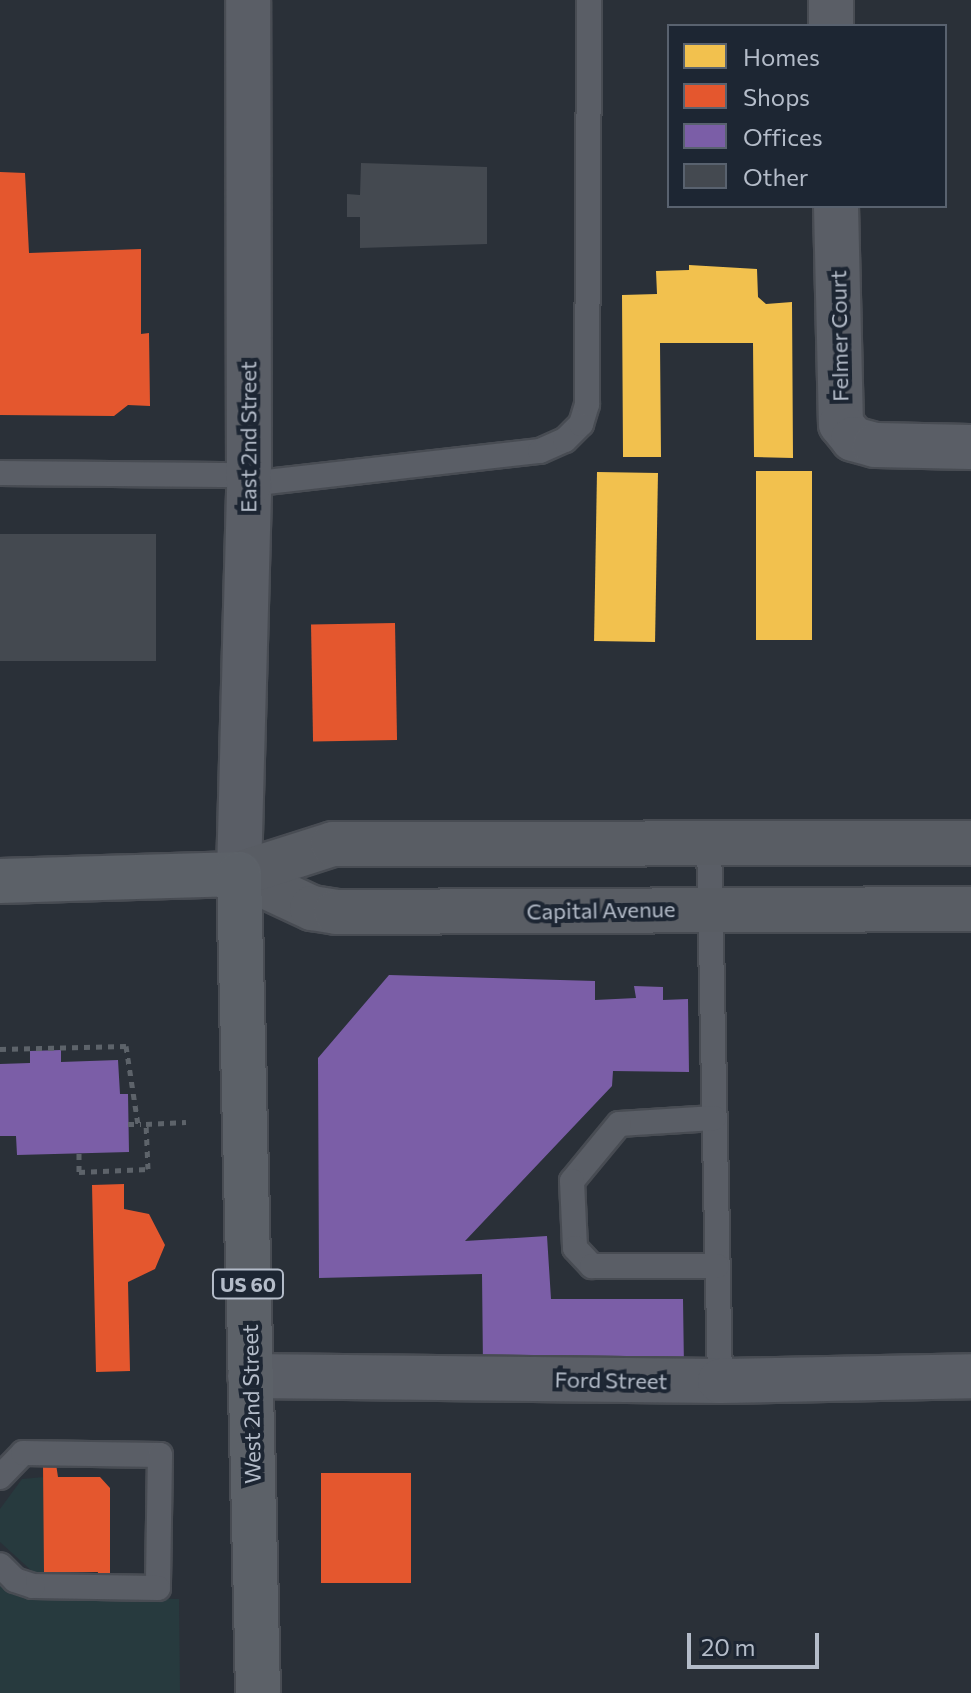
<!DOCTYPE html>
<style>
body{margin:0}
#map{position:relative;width:971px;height:1693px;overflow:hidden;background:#2a3038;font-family:Commissioner,sans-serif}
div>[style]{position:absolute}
.green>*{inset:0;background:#273a3e}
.homes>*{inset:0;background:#f2c14e;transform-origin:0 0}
.shops>*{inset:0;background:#e4572e;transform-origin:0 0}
.offices>*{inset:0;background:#7b5ea7}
.building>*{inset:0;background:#444950;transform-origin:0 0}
.path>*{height:5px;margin-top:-2.5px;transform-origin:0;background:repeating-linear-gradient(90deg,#5d636a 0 6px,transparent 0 12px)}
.roads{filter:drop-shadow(2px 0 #484c53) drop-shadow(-2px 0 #484c53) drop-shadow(0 2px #484c53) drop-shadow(0 -2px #484c53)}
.service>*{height:24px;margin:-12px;padding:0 12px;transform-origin:12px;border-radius:12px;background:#5a5e66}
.minor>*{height:44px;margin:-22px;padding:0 22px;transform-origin:22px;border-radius:22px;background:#5a5e66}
.secondary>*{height:44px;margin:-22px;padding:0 22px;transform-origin:22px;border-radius:22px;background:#595d64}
.primary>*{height:44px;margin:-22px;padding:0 22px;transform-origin:22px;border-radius:22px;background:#5c6168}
span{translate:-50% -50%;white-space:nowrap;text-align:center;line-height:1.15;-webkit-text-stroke:8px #1d2633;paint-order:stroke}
.shield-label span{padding:2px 6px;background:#1d2633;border:2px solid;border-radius:6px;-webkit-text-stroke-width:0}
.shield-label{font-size:20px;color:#b4bcc9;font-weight:700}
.street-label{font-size:22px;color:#b4bcc9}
.legend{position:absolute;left:667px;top:24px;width:280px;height:184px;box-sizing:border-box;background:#1d2633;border:2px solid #59626f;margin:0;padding:10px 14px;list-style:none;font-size:24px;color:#b4bcc9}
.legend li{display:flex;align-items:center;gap:16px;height:40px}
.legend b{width:40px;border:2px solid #59626f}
.scale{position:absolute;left:687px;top:1633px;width:132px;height:36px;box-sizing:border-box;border:4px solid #b4bcc9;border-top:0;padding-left:10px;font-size:24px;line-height:28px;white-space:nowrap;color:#b4bcc9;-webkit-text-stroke:6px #1d2633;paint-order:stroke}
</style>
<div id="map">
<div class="green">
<div style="clip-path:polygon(44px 1477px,44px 1572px,34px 1573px,0 1542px,0 1509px,22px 1479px)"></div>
<div style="clip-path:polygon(0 1583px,32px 1596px,179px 1599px,180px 1693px,0 1693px)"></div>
</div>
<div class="homes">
<div style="clip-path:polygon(689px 265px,757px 269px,758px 297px,766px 304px,792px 302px,793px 458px,754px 457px,753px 343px,660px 343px,661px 457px,623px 457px,622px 295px,657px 294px,656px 271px,689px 270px)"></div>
<div style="left:756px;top:471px;width:56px;height:169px"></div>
<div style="left:597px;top:472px;width:61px;height:169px;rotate:1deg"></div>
</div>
<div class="shops">
<div style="clip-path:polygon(0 172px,25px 173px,29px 253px,141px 249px,141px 334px,149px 333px,150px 406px,128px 405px,114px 416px,0 415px)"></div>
<div style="left:395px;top:623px;width:117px;height:84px;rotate:89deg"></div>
<div style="clip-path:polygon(124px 1184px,124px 1209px,149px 1214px,165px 1245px,155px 1269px,128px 1282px,130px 1371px,96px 1372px,92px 1185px)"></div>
<div style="clip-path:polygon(56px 1464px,58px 1477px,100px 1477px,110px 1488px,110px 1580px,97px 1580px,98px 1572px,44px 1572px,43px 1465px)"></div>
<div style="left:321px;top:1473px;width:90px;height:110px"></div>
</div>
<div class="offices">
<div style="clip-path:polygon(389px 975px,595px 981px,595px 1000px,636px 998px,634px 986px,663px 987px,663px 1000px,688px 999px,689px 1072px,613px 1071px,612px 1086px,465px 1241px,547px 1236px,551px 1299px,683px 1299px,684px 1368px,483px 1368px,482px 1274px,319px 1278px,318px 1058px)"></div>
<div style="clip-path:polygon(61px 1050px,61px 1062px,118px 1060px,120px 1094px,128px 1094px,129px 1152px,17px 1155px,16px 1136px,0 1136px,0 1064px,30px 1063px,30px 1051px)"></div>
</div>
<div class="building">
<div style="clip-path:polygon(361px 163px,487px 167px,487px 244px,360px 248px,360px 217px,347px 217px,347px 194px,360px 195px)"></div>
<div style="left:0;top:534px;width:156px;height:127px"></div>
</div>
<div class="path">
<div style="left:0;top:1049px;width:126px;rotate:-1.4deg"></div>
<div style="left:126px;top:1046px;width:79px;rotate:81.3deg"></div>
<div style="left:128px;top:1124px;width:13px"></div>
<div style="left:79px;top:1153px;width:19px;rotate:90deg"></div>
<div style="left:79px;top:1172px;width:69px;rotate:-2.5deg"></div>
<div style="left:148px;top:1169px;width:45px;rotate:-92.5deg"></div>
<div style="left:146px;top:1124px;width:40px;rotate:-2.9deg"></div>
</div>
<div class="roads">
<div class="service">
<div style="left:0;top:473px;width:249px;rotate:0.5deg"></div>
<div style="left:249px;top:484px;width:293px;rotate:-6.5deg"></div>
<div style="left:540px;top:451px;width:27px;rotate:-24deg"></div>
<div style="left:565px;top:440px;width:23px;rotate:-45deg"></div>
<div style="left:581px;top:424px;width:21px;rotate:-73deg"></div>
<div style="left:587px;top:404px;width:404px;rotate:-89.7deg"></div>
<div style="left:709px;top:842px;width:539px;rotate:88.83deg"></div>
<div style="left:714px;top:1118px;width:95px;rotate:176.4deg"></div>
<div style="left:619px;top:1124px;width:74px;rotate:129.5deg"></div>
<div style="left:572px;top:1181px;width:67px;rotate:87.4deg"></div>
<div style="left:575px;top:1248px;width:25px;rotate:47deg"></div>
<div style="left:592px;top:1266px;width:125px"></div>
<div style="left:0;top:1477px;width:33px;rotate:-46deg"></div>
<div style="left:23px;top:1453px;width:137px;rotate:0.8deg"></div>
<div style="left:160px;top:1455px;width:133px;rotate:90.9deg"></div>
<div style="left:158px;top:1588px;width:125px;rotate:-179.1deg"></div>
<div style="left:33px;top:1586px;width:19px;rotate:-162deg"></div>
<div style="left:15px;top:1580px;width:21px;rotate:-135deg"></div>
</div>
<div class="minor">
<div style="left:831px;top:0;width:26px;rotate:90deg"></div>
<div style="left:836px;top:206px;width:218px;rotate:88.7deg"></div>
<div style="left:841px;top:424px;width:19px;rotate:51deg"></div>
<div style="left:853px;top:439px;width:23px;rotate:15deg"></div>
<div style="left:875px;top:445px;width:96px;rotate:1.2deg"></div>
<div style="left:239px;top:874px;width:390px;rotate:-88.5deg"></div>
<div style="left:249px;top:484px;width:484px;rotate:-90.1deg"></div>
<div style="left:250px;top:1376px;width:470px;rotate:0.6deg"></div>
<div style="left:720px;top:1381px;width:251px;rotate:-1.1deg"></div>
</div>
<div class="secondary">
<div style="left:239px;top:874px;width:81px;rotate:25deg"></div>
<div style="left:312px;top:908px;width:24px;rotate:9deg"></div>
<div style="left:336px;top:912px;width:635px;rotate:-0.27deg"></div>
<div style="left:239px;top:874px;width:99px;rotate:-17.7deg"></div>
<div style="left:333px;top:844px;width:638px;rotate:-0.09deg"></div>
</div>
<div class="primary">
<div style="left:0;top:881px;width:239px;rotate:-1.7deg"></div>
<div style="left:239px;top:874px;width:819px;rotate:88.67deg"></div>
</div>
</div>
<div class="shield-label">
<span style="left:248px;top:1284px">US 60</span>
</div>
<div class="street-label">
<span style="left:839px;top:336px;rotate:-91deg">Felmer Court</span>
<span style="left:248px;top:437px;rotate:-90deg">East 2nd Street</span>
<span style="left:601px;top:910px;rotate:-1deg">Capital Avenue</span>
<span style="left:611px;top:1380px;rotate:1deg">Ford Street</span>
<span style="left:251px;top:1404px;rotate:-91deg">West 2nd Street</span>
</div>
<ul class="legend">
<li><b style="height:22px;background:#f2c14e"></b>Homes</li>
<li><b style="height:22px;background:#e4572e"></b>Shops</li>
<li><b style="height:22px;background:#7b5ea7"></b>Offices</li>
<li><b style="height:22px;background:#444950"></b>Other</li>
</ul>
<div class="scale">20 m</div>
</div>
